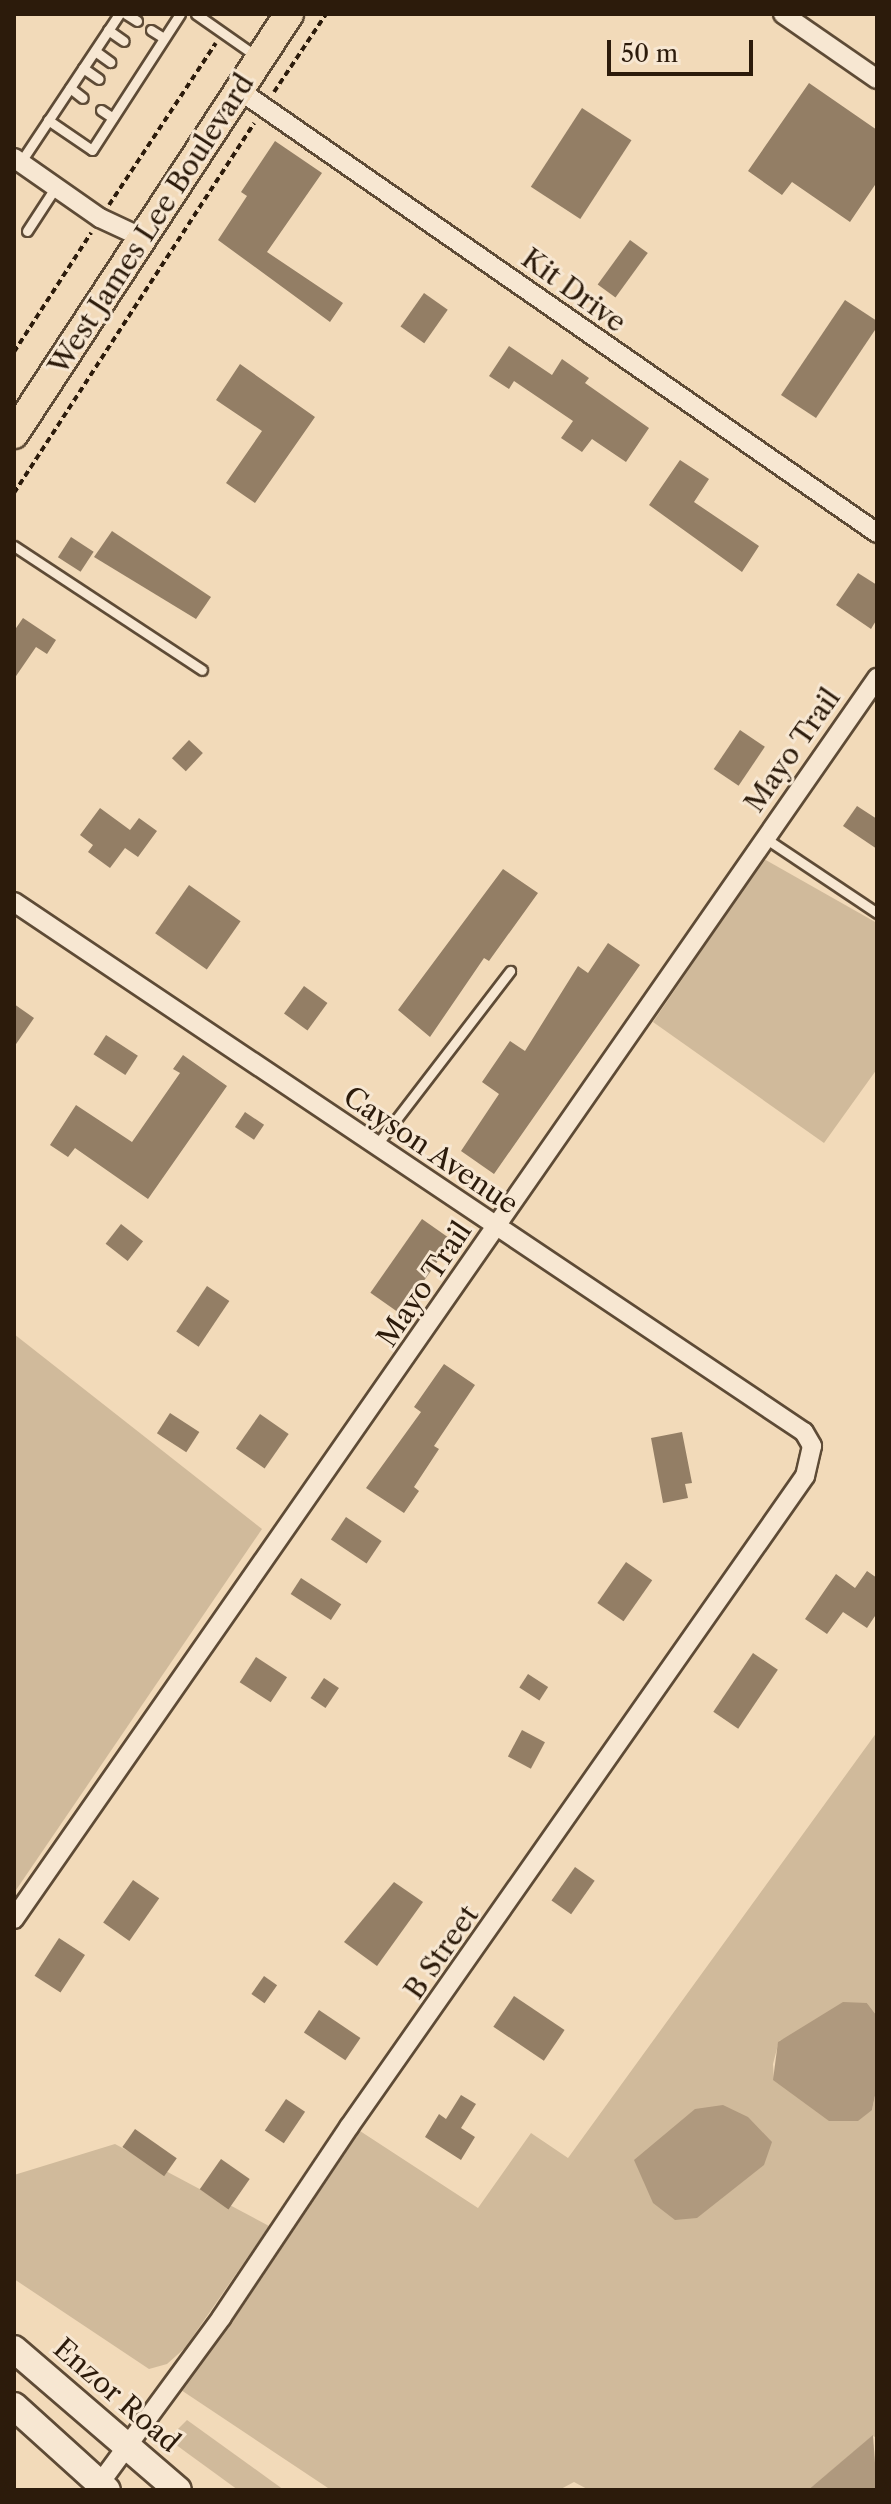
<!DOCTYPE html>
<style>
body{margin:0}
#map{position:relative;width:891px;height:2504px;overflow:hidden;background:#f2dab9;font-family:"Libre Caslon Text",serif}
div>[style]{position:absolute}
.green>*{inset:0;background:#d0ba9b}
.water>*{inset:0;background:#af997e}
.building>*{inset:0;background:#937e65;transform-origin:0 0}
.path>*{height:4px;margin-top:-2px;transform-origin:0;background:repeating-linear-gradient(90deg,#2c1b0b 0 6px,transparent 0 10px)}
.roads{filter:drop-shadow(2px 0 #5e4b36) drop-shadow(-2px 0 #5e4b36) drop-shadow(0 2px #5e4b36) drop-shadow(0 -2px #5e4b36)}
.service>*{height:9px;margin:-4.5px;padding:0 4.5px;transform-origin:4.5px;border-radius:4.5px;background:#f7e7d2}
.minor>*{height:18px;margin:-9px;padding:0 9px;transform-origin:9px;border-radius:9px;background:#f7e7d2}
.secondary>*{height:26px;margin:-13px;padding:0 13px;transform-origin:13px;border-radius:13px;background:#f7e7d2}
.primary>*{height:28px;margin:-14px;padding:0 14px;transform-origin:14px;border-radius:14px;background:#f2dab9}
span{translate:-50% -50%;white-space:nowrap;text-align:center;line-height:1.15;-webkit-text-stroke:6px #f7e7d2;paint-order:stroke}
.street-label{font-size:28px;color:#2c1b0b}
.frame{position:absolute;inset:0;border:16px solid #2c1b0b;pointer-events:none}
.scale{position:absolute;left:607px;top:40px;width:146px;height:36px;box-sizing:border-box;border:4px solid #2c1b0b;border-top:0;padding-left:10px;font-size:24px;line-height:28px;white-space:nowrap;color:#2c1b0b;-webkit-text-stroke:6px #f7e7d2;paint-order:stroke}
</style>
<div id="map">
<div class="green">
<div style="clip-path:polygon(764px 859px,877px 923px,877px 1069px,824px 1143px,653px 1022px)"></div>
<div style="clip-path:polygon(14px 1334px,262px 1529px,14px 1893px)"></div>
<div style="clip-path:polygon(877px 1732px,877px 2016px,867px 2003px,779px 2041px,773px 2064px,774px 2080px,872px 2110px,877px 2086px,877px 2438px,873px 2436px,808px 2490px,589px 2490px,574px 2482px,559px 2490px,331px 2490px,175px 2386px,203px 2362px,231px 2324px,360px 2131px,478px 2208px,531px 2133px,568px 2158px)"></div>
<div style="clip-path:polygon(115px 2144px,269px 2226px,185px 2348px,167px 2364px,149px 2369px,14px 2279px,14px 2175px)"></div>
<div style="clip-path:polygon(187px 2420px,284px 2490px,238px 2490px,168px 2439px)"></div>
</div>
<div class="water">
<div style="clip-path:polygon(843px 2002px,867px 2003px,877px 2016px,877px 2086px,872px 2110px,858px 2121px,829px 2121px,773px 2080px,778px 2042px)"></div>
<div style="clip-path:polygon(723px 2105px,748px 2117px,772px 2142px,764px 2165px,697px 2218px,675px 2220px,653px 2203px,634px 2160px,695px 2109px)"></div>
<div style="clip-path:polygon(873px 2435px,877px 2490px,808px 2490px)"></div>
</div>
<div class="building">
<div style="clip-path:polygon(809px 83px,877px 130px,877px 182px,850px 222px,792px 182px,782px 195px,748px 171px)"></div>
<div style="left:582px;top:108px;width:59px;height:94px;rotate:33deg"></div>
<div style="clip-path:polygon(275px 141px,322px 173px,267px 252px,343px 303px,330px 322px,218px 240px,247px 196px,241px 192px)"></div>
<div style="left:630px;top:240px;width:22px;height:55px;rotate:36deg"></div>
<div style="left:424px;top:293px;width:29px;height:41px;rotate:35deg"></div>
<div style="clip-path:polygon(845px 300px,877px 321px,877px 327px,816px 418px,781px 395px)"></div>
<div style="clip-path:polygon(509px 346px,552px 375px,562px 359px,589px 378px,585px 383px,649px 428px,626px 462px,592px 439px,582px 452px,561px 438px,573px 421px,514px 381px,509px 389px,489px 376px)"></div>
<div style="clip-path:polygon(240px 364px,315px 417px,255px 503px,226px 483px,262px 431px,216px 400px)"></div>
<div style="clip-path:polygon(680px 460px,709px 479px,694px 502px,759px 546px,742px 572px,649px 505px)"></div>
<div style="clip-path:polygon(112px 531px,211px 597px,196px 619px,94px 557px)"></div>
<div style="left:71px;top:537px;width:27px;height:24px;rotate:33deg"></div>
<div style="clip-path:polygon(858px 573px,877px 585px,877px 619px,871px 629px,836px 605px)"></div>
<div style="clip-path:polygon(23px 618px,56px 640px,47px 654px,36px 647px,14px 679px,14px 631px)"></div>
<div style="left:740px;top:730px;width:30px;height:47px;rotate:34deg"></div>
<div style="left:189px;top:740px;width:19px;height:25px;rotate:43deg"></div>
<div style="clip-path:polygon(857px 806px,877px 819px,877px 849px,843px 826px)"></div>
<div style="clip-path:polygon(100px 808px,130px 830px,139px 818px,157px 831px,138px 857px,125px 848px,110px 868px,88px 852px,93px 845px,80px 835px)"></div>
<div style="clip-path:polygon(503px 869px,538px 893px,489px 961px,484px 958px,430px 1037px,398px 1010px)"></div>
<div style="left:189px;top:885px;width:63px;height:59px;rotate:35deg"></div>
<div style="clip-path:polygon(608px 943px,640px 965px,494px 1174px,461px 1151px,499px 1094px,482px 1082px,510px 1041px,525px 1051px,578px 966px,588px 973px)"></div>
<div style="left:304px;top:986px;width:29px;height:34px;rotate:36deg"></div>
<div style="clip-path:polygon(14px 1004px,34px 1018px,14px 1047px)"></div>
<div style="left:106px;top:1035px;width:38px;height:23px;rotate:33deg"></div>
<div style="clip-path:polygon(183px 1055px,227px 1086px,148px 1199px,75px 1148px,68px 1157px,50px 1145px,76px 1105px,132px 1142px,180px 1073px,173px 1069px)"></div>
<div style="left:245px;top:1112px;width:23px;height:18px;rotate:34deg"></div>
<div style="left:422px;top:1219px;width:37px;height:90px;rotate:35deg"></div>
<div style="left:121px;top:1224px;width:28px;height:25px;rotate:38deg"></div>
<div style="left:207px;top:1286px;width:27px;height:55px;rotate:34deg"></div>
<div style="clip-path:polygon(444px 1364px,475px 1385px,434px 1446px,439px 1449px,414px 1487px,419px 1491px,404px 1513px,366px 1488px,421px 1412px,414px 1407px)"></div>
<div style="left:170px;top:1413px;width:35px;height:24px;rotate:33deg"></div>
<div style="left:260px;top:1414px;width:35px;height:42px;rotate:35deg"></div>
<div style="clip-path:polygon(682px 1432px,692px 1483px,685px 1484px,688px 1498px,663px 1503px,651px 1438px)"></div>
<div style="left:346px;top:1517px;width:43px;height:27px;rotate:34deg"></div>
<div style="left:626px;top:1562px;width:32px;height:50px;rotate:35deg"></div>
<div style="clip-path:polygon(867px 1571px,877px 1578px,877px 1613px,867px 1628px,843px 1612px,827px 1634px,805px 1619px,836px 1574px,855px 1588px)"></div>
<div style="left:301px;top:1578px;width:48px;height:19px;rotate:33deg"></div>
<div style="left:753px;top:1653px;width:30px;height:71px;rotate:34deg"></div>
<div style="left:256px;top:1657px;width:37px;height:30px;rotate:33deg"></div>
<div style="left:528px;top:1674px;width:24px;height:16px;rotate:33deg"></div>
<div style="left:324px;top:1678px;width:18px;height:24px;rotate:34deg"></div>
<div style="left:522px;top:1730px;width:26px;height:30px;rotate:28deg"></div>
<div style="left:575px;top:1867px;width:24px;height:41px;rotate:35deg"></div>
<div style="left:133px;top:1880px;width:32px;height:52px;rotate:35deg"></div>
<div style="clip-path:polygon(394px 1882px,423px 1902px,377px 1966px,344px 1942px)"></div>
<div style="left:59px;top:1938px;width:31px;height:45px;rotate:33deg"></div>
<div style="left:264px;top:1976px;width:16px;height:22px;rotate:35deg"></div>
<div style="left:514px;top:1996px;width:61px;height:37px;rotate:34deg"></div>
<div style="left:319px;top:2010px;width:50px;height:27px;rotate:34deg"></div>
<div style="clip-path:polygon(461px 2095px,476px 2104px,461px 2128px,475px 2137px,461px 2160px,425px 2137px,439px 2114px,446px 2119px)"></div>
<div style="left:286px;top:2099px;width:23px;height:38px;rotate:34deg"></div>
<div style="left:135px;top:2129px;width:51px;height:22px;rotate:35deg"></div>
<div style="left:221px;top:2159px;width:35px;height:37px;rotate:35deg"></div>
</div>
<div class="path">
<div style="left:274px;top:92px;width:94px;rotate:-56.3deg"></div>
<div style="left:109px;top:205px;width:194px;rotate:-56.6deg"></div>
<div style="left:14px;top:352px;width:142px;rotate:-57.1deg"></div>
<div style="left:14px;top:493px;width:441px;rotate:-57deg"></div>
</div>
<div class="roads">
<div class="service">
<div style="left:126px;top:14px;width:13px;rotate:32deg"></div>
<div style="left:196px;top:14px;width:73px;rotate:35deg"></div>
<div style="left:108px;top:30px;width:19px;rotate:35deg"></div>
<div style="left:151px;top:30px;width:15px;rotate:32deg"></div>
<div style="left:95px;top:51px;width:19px;rotate:36deg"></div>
<div style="left:83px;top:68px;width:19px;rotate:35deg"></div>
<div style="left:70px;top:88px;width:16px;rotate:38deg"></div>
<div style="left:101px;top:110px;width:14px;rotate:34deg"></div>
<div style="left:48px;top:120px;width:53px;rotate:34.3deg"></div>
<div style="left:92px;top:150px;width:162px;rotate:-57.1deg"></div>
<div style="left:20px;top:163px;width:179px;rotate:-56.4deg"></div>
<div style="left:27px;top:231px;width:51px;rotate:-56.9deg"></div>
<div style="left:14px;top:546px;width:225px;rotate:33.4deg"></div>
<div style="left:765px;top:838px;width:135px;rotate:33.8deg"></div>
<div style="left:375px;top:1147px;width:222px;rotate:-52.5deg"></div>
</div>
<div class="minor">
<div style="left:783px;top:14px;width:114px;rotate:34.7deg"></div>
<div style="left:239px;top:90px;width:777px;rotate:34.77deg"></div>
<div style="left:14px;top:158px;width:105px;rotate:34.9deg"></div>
<div style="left:100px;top:218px;width:47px;rotate:24.9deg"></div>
<div style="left:14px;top:902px;width:951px;rotate:33.86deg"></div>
<div style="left:804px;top:1432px;width:16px;rotate:60deg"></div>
<div style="left:812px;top:1446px;width:31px;rotate:103deg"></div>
<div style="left:805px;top:1476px;width:795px;rotate:125.01deg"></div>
<div style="left:349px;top:2127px;width:229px;rotate:123.8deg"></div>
<div style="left:222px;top:2317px;width:206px;rotate:126.3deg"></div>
<div style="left:14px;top:1919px;width:1512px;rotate:-55.18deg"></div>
</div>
<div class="secondary">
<div style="left:14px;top:2349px;width:216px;rotate:40.7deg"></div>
<div style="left:14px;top:2406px;width:125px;rotate:42.1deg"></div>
</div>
<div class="primary">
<div style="left:14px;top:434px;width:502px;rotate:-56.78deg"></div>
</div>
</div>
<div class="street-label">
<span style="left:151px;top:224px;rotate:-57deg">West James Lee Boulevard</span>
<span style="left:574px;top:290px;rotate:36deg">Kit Drive</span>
<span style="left:792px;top:750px;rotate:-55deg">Mayo Trail</span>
<span style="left:431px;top:1150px;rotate:34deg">Cayson Avenue</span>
<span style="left:424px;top:1284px;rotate:-56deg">Mayo Trail</span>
<span style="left:441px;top:1952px;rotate:-55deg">B Street</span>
<span style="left:117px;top:2395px;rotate:41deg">Enzor Road</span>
</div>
<div class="frame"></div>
<div class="scale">50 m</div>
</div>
